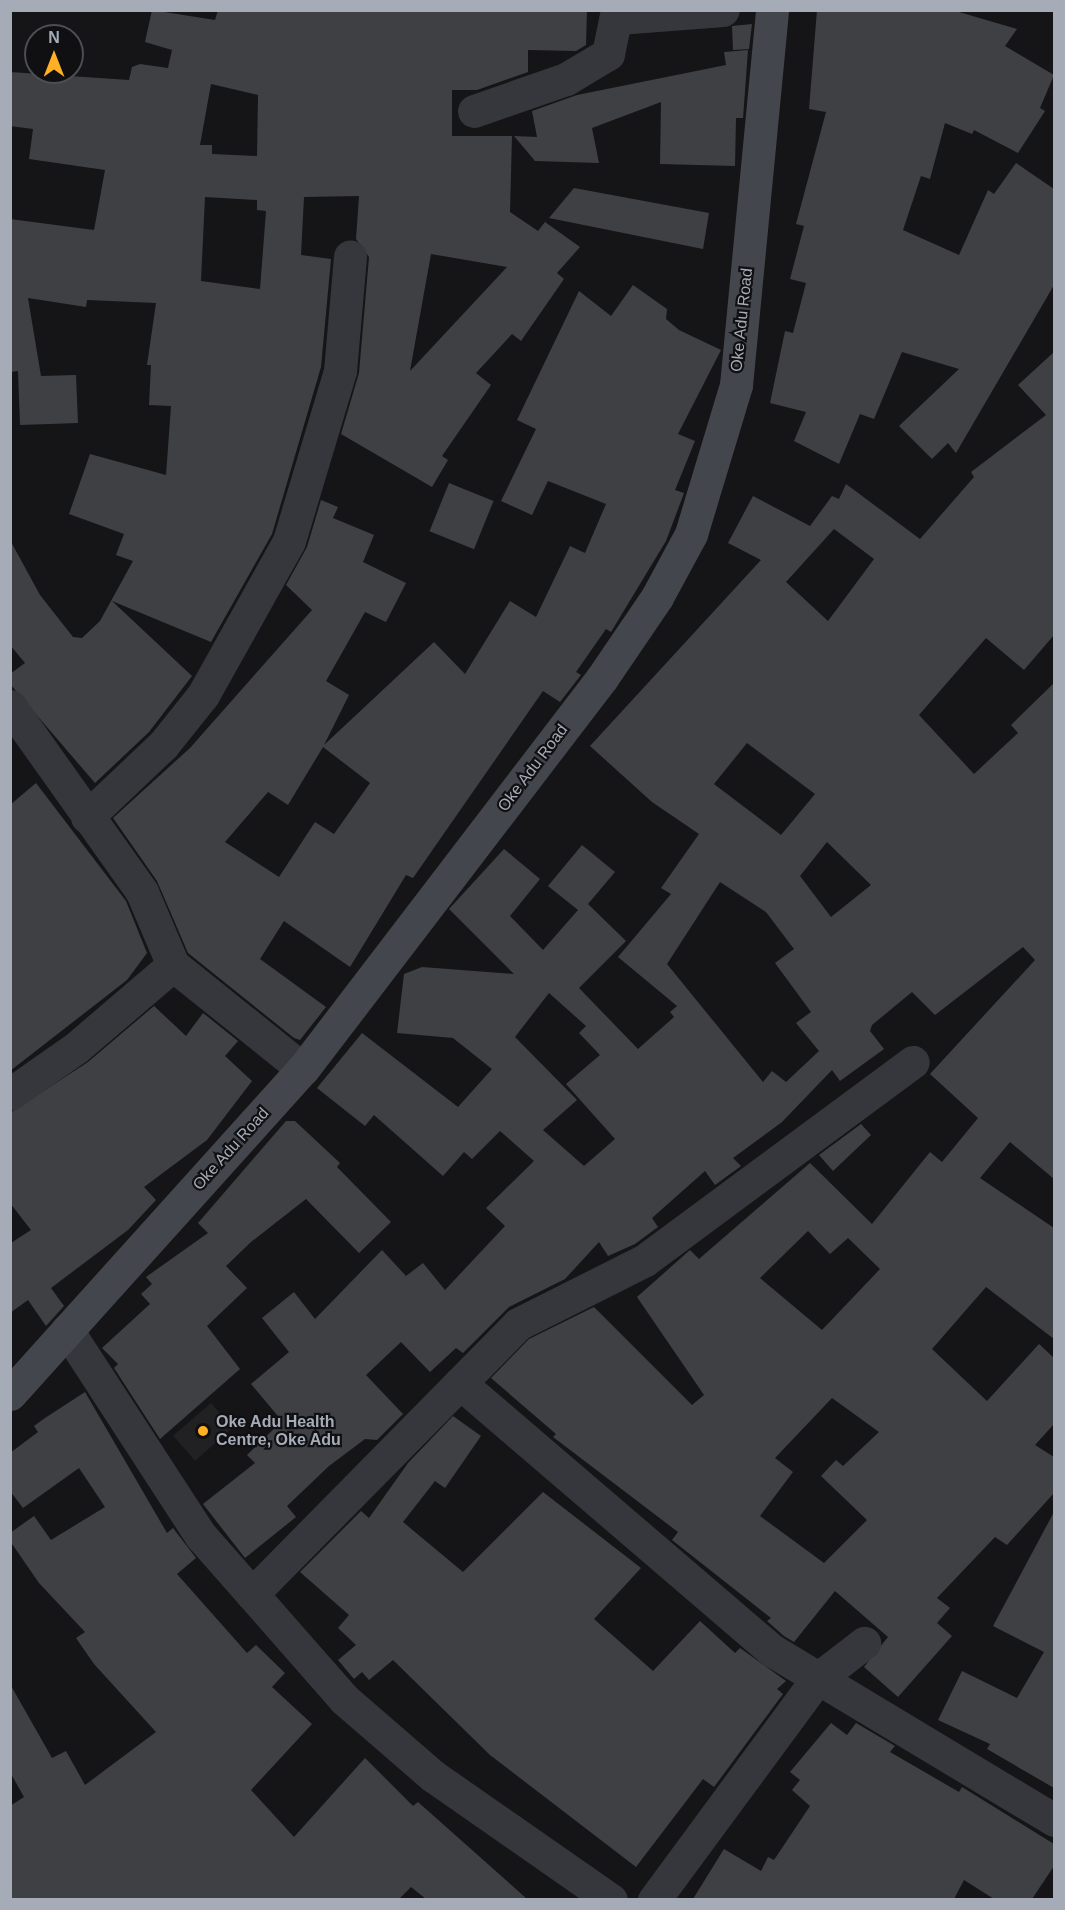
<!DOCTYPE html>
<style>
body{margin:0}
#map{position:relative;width:1065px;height:1910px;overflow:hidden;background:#151517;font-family:Arial,sans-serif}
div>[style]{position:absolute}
.built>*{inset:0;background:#212124;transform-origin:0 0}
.building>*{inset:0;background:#3e4044;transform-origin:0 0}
.street>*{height:33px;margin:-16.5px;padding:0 16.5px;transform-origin:16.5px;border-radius:16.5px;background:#35373c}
.secondary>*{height:33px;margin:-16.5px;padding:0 16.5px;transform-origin:16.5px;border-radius:16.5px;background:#43464c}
.dots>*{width:16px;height:16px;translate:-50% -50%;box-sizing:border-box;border:3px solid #101012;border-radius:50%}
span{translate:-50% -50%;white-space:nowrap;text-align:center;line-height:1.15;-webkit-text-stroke:4.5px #101012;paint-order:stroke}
.street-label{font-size:16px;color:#a5acb8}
.poi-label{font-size:16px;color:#a5acb8;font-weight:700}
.left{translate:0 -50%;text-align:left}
.frame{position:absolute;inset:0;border:12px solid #a5acb8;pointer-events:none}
.north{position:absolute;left:24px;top:24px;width:60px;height:60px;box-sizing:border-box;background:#101012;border:2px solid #4c4e54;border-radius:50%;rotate:0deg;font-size:16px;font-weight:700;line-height:24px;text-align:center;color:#a5acb8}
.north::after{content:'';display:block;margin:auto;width:21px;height:27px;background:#ffb024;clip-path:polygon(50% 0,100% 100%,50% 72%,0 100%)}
</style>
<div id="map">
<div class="built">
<div style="left:211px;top:1403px;width:33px;height:50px;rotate:49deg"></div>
</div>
<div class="building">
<div style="clip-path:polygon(evenodd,152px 10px,215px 20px,218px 10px,587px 10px,586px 45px,576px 51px,528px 50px,528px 72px,477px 90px,452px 90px,452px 136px,512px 136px,510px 212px,538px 231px,545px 222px,580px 247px,557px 273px,564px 279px,521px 341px,512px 334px,476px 373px,491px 385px,442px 456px,448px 460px,432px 487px,341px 434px,359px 373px,369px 257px,356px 239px,359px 196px,304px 197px,301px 255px,331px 259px,321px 367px,272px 534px,211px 642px,112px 601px,192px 676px,149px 732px,95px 783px,10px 684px,10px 674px,25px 663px,10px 645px,10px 540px,40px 595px,73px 637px,82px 638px,100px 621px,133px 561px,116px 555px,124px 534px,69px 514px,90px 454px,166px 475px,171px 406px,149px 405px,151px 365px,147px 365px,156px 303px,87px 300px,86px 307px,28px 298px,41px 376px,76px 375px,78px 423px,20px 425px,18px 371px,10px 372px,10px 219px,94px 230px,105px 170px,29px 159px,33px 129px,10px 126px,10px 72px,129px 80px,132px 67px,140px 64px,168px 68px,172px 50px,145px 42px,152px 10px,211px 84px,258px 95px,257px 156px,212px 154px,212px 145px,200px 145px,211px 84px,152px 10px,205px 197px,257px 200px,257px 210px,266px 211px,260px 289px,201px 281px,205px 197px,152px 10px,431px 254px,507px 267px,410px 371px,431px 254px)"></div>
<div style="clip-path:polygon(817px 10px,952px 10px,1017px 29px,1005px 46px,1054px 75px,1040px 108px,1045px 111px,1018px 153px,974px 130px,972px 134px,945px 123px,930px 179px,921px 176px,903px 230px,959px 255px,988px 190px,994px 194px,1016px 163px,1054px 189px,1054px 285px,956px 453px,948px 443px,932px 459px,899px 426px,959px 369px,902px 352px,874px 419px,860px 414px,839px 464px,794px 441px,806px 412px,770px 403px,785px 331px,793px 333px,806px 283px,790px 279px,804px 226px,796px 224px,826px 112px,809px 109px)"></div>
<div style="clip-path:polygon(752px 24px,749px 49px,733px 50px,732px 26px)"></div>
<div style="clip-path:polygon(748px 50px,743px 118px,736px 118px,735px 166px,660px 164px,661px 102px,592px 128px,599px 163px,535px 161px,514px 136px,537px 137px,532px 111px,577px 95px,726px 65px,724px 52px)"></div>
<div style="clip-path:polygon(574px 188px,709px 213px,703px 249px,549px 218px)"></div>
<div style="clip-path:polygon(evenodd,633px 285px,667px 309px,666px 319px,679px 330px,721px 350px,678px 434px,695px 441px,675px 490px,684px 493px,666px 541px,611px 632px,606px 629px,576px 672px,581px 675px,560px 702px,543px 691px,413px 878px,406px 875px,350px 967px,284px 921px,260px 959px,326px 1007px,300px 1040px,294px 1038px,188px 953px,157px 881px,113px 818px,190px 748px,312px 610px,286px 585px,307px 547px,321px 500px,338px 507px,333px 518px,374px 535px,363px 562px,406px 583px,386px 622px,365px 612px,326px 681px,349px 695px,324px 745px,434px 642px,465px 674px,510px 601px,536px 617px,570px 546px,585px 553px,606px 504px,548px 481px,532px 515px,501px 501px,536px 429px,517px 420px,579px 291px,611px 316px,633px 285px,323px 747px,370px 783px,334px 834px,315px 822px,279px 877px,225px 842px,268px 792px,288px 805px,323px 747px)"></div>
<div style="clip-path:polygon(evenodd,1054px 352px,1054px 635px,1024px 670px,986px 638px,919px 715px,974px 774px,1018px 733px,1011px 725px,1054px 683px,1054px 1179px,1010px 1142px,980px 1178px,1054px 1228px,1054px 1339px,986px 1287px,932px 1349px,987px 1401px,1039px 1344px,1054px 1358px,1054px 1424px,1035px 1445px,1054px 1457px,1054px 1493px,1007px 1545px,995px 1537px,937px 1598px,950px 1608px,937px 1623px,952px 1636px,898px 1697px,864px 1667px,888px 1637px,835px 1591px,794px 1642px,784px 1636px,767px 1621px,771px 1618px,672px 1540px,678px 1532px,553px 1437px,556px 1434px,491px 1378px,529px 1339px,594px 1307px,692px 1405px,704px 1395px,637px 1297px,690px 1250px,699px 1259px,810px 1163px,872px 1224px,930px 1152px,942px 1162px,978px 1118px,930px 1074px,1035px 960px,1023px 947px,935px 1015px,912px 992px,872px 1025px,870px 1031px,884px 1049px,840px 1081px,832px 1070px,782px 1122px,733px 1158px,741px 1166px,715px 1185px,705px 1171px,652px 1218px,658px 1227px,635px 1244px,608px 1256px,599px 1242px,565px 1279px,509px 1307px,463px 1353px,456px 1348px,430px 1372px,401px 1342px,366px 1375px,403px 1414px,377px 1440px,365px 1439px,329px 1466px,287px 1506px,296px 1517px,245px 1558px,203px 1504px,255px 1463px,247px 1455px,282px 1421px,251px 1384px,289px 1352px,262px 1318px,294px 1292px,315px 1319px,382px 1250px,406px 1276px,423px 1263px,445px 1290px,505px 1226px,486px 1208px,534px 1161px,500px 1131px,472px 1159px,464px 1152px,443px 1176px,374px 1115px,365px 1126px,317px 1088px,362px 1033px,458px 1107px,492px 1069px,453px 1038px,397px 1033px,404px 974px,422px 967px,514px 974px,449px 909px,504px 849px,540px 879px,510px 916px,543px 950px,578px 910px,548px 886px,582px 845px,615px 872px,588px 904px,626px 941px,579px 988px,638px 1049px,674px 1017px,670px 1012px,677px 1006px,618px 957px,671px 894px,661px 888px,699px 834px,652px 802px,590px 746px,761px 560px,728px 543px,753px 496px,810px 526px,832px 496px,839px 499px,846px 484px,920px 539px,974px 477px,971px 472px,1046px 415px,1018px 385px,1054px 352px,834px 529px,874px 559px,828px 621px,786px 582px,834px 529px,1054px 352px,747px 743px,815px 794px,781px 835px,714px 784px,747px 743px,1054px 352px,827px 842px,871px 885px,831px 917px,800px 876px,827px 842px,1054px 352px,720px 882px,766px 912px,794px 949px,775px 963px,811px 1012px,796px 1023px,819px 1051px,786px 1082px,772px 1071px,763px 1082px,667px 964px,720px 882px,1054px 352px,549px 993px,586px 1026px,579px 1033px,600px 1055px,566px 1084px,615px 1139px,584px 1166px,543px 1130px,577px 1100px,515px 1037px,549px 993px,1054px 352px,808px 1231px,830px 1254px,848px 1238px,880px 1269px,822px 1330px,760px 1278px,808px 1231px,1054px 352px,832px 1398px,879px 1432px,843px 1466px,836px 1460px,821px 1476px,867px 1520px,824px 1563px,760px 1516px,793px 1472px,775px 1458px,832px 1398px)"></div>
<div style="left:449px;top:483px;width:48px;height:52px;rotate:22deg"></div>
<div style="clip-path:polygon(36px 783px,126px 901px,147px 953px,127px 980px,10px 1071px,10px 805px)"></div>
<div style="clip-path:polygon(154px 1006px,186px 1036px,203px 1013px,238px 1041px,225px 1056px,252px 1081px,207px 1140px,144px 1187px,156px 1200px,128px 1230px,51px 1288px,64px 1306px,46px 1326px,28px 1300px,10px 1313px,11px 1243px,31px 1230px,10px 1203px,10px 1113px,88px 1062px)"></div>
<div style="clip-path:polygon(286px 1121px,295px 1121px,340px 1163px,337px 1167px,391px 1222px,359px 1253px,306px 1199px,251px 1242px,226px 1266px,247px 1288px,207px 1326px,240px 1369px,160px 1439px,114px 1368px,118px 1364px,102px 1348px,150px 1304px,141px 1294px,152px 1284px,146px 1277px,208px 1233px,198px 1223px)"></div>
<div style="clip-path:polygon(861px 1124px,871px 1135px,833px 1171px,819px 1155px)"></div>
<div style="clip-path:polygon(85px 1392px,167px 1533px,173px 1528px,196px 1558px,177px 1574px,247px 1653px,256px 1645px,285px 1673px,272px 1687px,312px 1724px,251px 1790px,294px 1837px,365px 1758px,413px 1806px,418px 1802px,527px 1899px,426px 1899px,411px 1887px,399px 1899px,10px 1899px,10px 1806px,24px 1797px,10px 1772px,10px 1684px,52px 1758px,66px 1751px,85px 1785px,156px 1732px,94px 1664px,76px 1638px,85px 1632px,39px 1583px,10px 1541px,10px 1533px,34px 1516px,51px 1540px,105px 1507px,79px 1468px,23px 1508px,10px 1491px,10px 1453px,38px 1432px,34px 1426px,45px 1418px)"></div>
<div style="clip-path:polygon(453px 1416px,481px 1436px,445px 1488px,435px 1481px,403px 1522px,463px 1572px,543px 1492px,641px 1568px,594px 1619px,653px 1671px,700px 1621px,735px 1653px,740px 1648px,786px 1681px,777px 1689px,783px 1694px,714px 1787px,703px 1779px,636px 1867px,490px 1755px,393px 1660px,369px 1680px,362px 1672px,354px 1679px,338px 1660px,356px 1645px,338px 1628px,349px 1615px,300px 1572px,361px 1511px,369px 1518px,408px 1463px)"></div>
<div style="clip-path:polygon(1054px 1512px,1054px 1788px,987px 1749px,990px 1744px,938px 1720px,962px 1671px,1017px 1698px,1044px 1652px,993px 1626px)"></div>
<div style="clip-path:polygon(831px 1723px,847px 1735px,856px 1723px,895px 1746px,890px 1752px,959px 1792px,962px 1787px,1054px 1844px,1054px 1866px,1032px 1899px,994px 1899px,964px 1880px,954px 1899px,693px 1899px,724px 1849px,761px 1871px,768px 1857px,774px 1860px,810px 1806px,792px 1790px,800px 1780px,790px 1772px)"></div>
</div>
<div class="street">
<div style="left:618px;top:18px;width:105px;rotate:-4.4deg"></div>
<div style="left:474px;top:111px;width:97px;rotate:-19.2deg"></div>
<div style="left:566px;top:79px;width:49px;rotate:-30.8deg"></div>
<div style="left:608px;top:54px;width:45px;rotate:-78.4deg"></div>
<div style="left:10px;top:706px;width:228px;rotate:54.6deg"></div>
<div style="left:142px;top:892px;width:79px;rotate:67deg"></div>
<div style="left:173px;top:965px;width:166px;rotate:38.7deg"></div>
<div style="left:87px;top:817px;width:105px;rotate:-43.5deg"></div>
<div style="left:163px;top:745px;width:64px;rotate:-51.3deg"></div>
<div style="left:203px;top:695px;width:176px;rotate:-60.8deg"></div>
<div style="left:289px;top:541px;width:177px;rotate:-73.3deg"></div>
<div style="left:340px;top:371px;width:115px;rotate:-85deg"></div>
<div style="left:10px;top:1094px;width:82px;rotate:-35deg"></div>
<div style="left:77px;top:1047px;width:126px;rotate:-40.5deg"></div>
<div style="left:67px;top:1330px;width:246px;rotate:57deg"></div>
<div style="left:201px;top:1536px;width:217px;rotate:48.7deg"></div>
<div style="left:344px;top:1699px;width:118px;rotate:40.9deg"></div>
<div style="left:433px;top:1776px;width:217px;rotate:34.9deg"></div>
<div style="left:460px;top:1383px;width:412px;rotate:40.6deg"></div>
<div style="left:773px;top:1651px;width:328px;rotate:31deg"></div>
<div style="left:252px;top:1594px;width:379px;rotate:-45.4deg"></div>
<div style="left:518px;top:1324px;width:142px;rotate:-26.7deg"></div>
<div style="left:645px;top:1260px;width:333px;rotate:-36.5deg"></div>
<div style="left:654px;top:1900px;width:273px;rotate:-53.6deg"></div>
<div style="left:816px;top:1680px;width:61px;rotate:-37.6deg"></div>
</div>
<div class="secondary">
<div style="left:10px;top:1394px;width:438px;rotate:-48deg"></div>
<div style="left:303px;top:1069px;width:492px;rotate:-52.6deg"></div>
<div style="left:602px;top:678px;width:98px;rotate:-55.8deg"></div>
<div style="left:657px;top:597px;width:72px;rotate:-61.6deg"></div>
<div style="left:691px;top:534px;width:156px;rotate:-73.2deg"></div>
<div style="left:736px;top:385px;width:377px;rotate:-84.5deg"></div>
</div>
<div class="dots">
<div style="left:203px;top:1431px;background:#ffb024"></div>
</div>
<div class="street-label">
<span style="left:742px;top:320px;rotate:-84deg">Oke Adu Road</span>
<span style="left:533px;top:768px;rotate:-53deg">Oke Adu Road</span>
<span style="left:231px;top:1149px;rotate:-48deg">Oke Adu Road</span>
</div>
<div class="poi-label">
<span class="left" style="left:216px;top:1431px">Oke Adu Health<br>Centre, Oke Adu</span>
</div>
<div class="frame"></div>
<div class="north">N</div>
</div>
